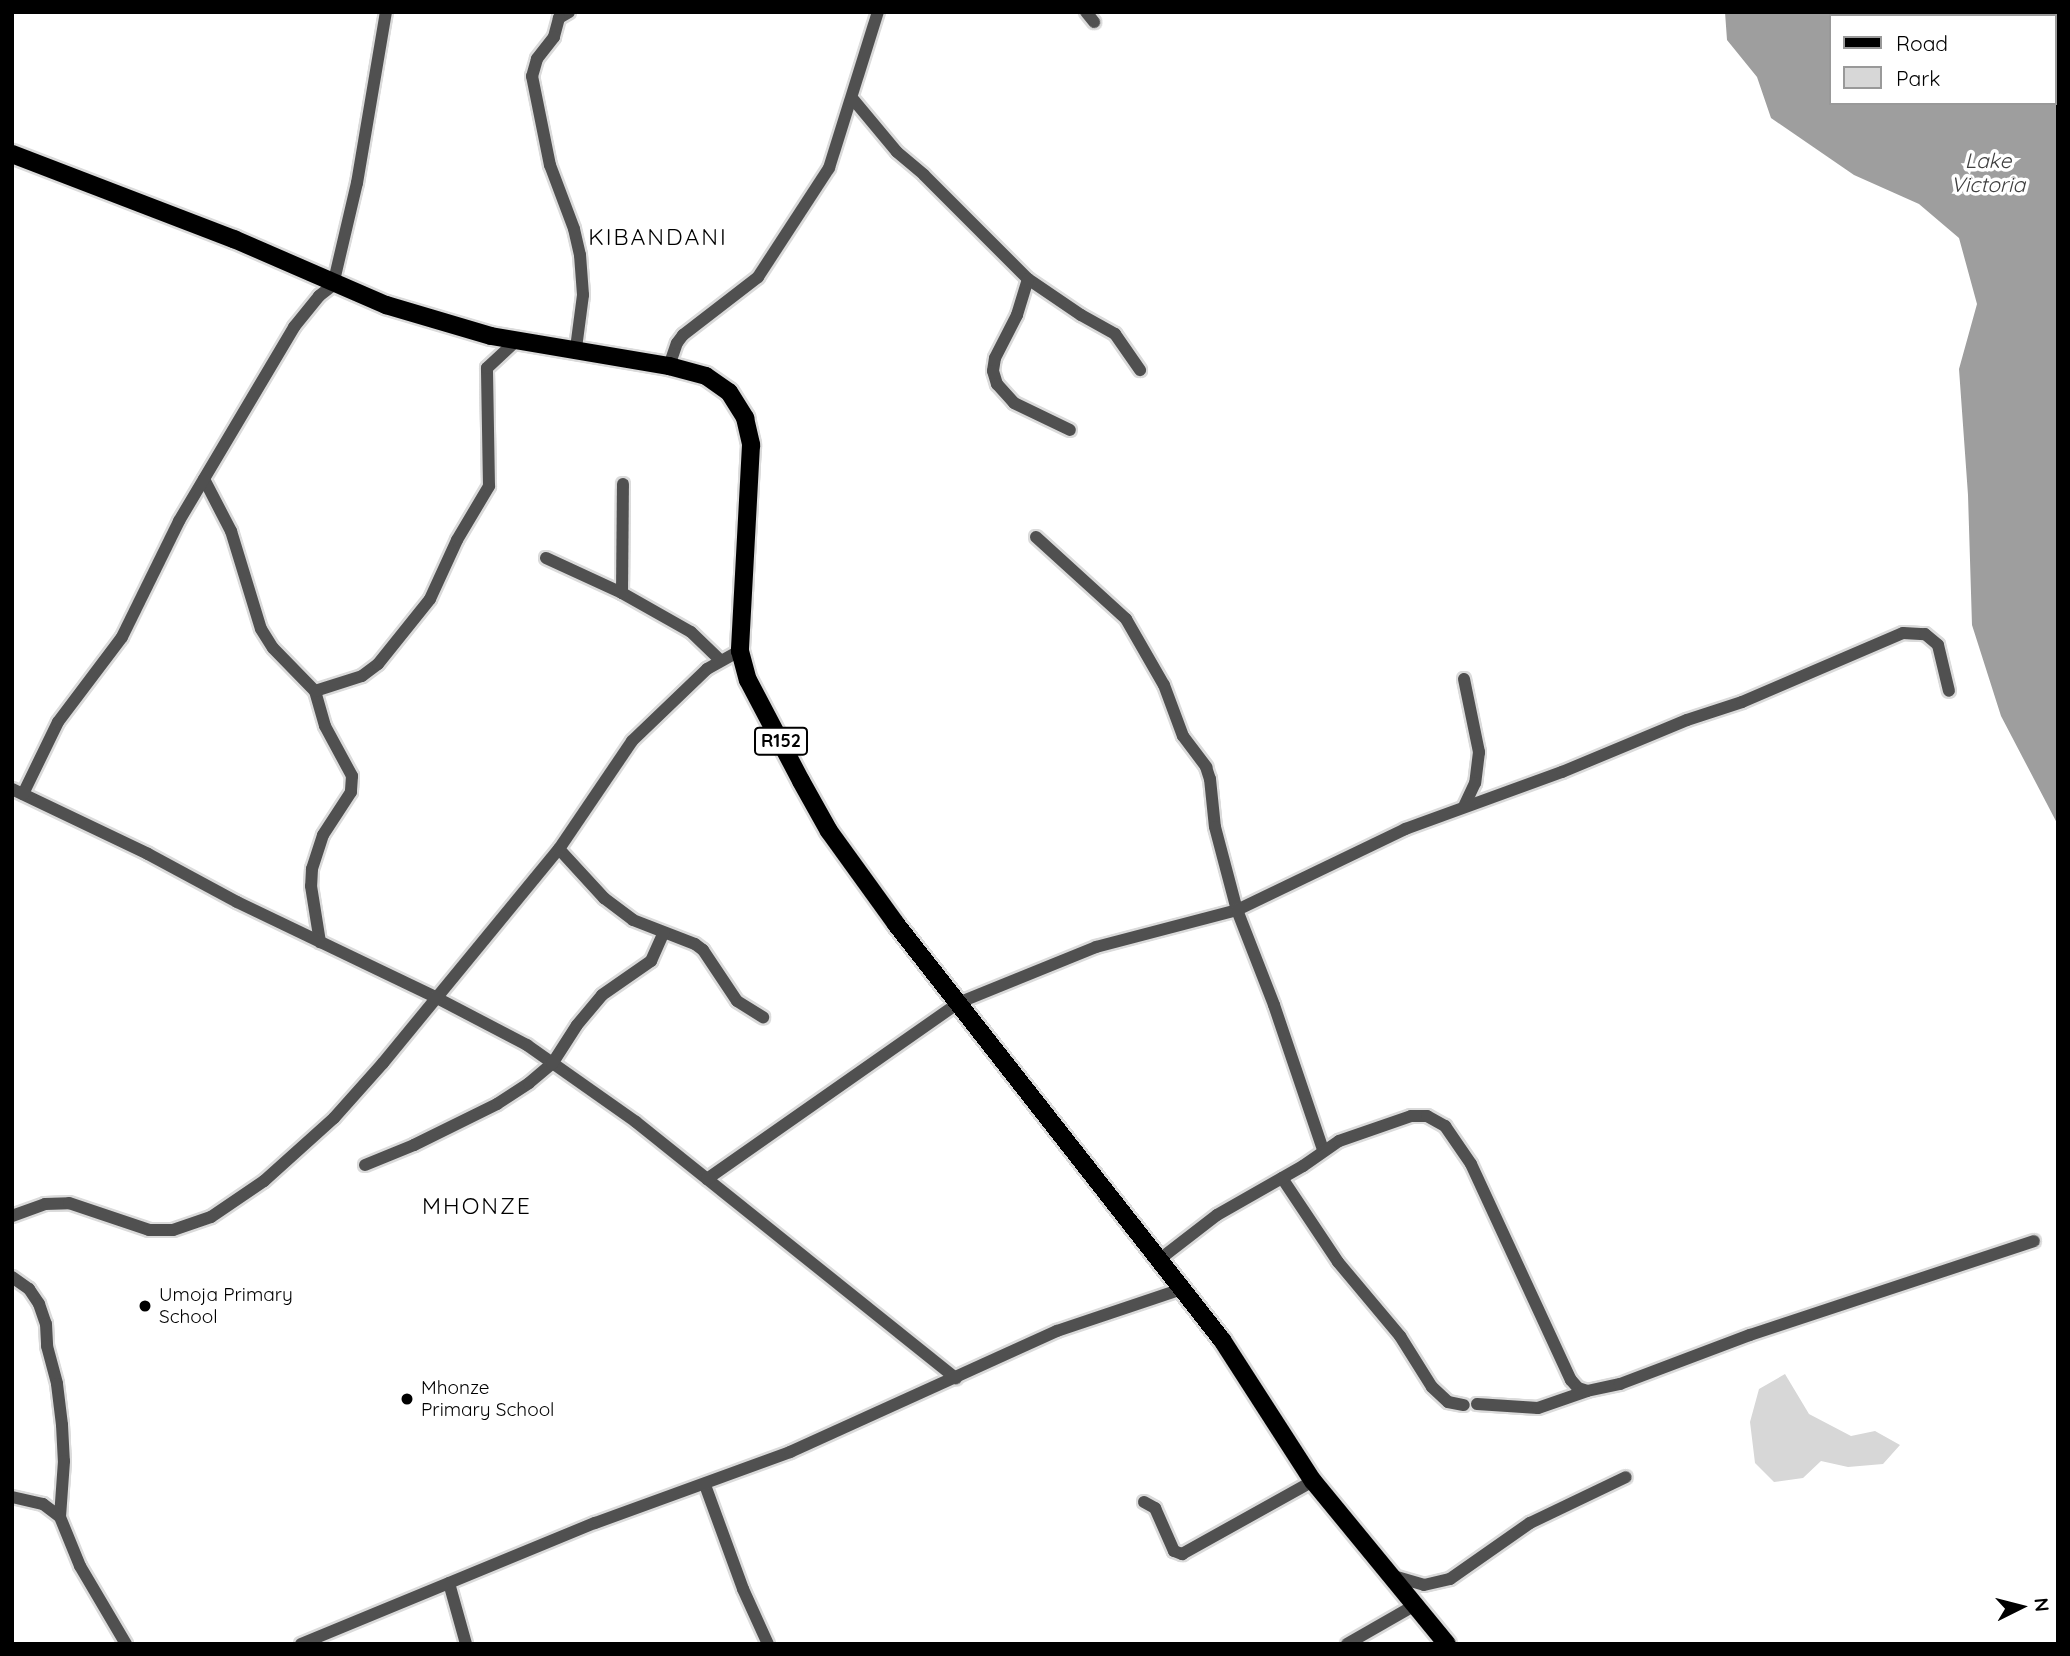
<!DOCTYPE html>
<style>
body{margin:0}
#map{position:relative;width:2070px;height:1656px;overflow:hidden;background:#fff;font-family:Quicksand,sans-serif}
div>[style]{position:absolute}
.green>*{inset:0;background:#d7d7d7}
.water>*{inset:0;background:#9e9e9e}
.roads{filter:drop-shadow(2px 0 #dbdbdb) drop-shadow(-2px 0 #dbdbdb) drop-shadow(0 2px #dbdbdb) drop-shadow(0 -2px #dbdbdb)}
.street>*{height:12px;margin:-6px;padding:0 6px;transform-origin:6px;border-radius:6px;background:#505050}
.primary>*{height:18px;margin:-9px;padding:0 9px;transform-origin:9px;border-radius:9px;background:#000}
.dots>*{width:19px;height:19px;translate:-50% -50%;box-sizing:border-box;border:4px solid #fff;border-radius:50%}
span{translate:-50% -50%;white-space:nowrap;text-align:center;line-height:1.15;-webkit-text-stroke:7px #fff;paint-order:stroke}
.shield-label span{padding:2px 5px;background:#fff;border:2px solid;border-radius:5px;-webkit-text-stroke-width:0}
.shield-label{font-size:18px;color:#000;font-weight:700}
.poi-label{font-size:19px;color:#000}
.left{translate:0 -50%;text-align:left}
.water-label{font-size:21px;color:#3f3f3f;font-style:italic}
.quarter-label{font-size:23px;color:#000;letter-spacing:2px}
.frame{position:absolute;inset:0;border:14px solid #000;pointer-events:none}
.legend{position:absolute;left:1829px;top:14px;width:228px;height:91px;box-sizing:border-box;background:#fff;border:2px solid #999;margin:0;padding:9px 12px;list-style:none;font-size:21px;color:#000}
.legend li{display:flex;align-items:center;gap:14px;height:35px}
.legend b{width:35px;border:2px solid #999}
.north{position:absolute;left:1986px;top:1572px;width:70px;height:70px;-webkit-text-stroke:5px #fff;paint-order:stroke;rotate:84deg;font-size:19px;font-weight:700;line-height:28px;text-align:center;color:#000}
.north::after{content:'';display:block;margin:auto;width:24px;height:32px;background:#000;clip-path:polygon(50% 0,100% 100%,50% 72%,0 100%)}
</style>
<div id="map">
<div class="green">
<div style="clip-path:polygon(1785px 1374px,1809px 1414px,1851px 1436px,1875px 1431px,1900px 1445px,1883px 1464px,1848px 1467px,1821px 1461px,1803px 1478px,1774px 1482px,1755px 1463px,1750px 1422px,1759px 1389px)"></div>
</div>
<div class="water">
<div style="clip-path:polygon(evenodd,1725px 12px,2058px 12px,2058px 825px,2001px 716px,1972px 625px,1968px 495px,1959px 369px,1977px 304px,1959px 238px,1919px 204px,1854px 175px,1771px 118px,1757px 77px,1727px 40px,1725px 12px,1830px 16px,2054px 16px,2054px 103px,1830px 103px,1830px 16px)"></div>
</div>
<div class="roads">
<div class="street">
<div style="left:569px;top:12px;width:12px;rotate:149deg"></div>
<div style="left:559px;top:18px;width:20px;rotate:105deg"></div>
<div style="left:554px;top:37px;width:28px;rotate:128deg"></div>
<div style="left:537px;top:59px;width:18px;rotate:106deg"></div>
<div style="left:532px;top:76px;width:91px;rotate:78.6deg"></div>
<div style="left:550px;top:165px;width:68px;rotate:69.4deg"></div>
<div style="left:574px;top:229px;width:27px;rotate:77deg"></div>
<div style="left:580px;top:255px;width:40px;rotate:85.7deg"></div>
<div style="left:583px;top:295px;width:53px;rotate:97.5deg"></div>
<div style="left:1086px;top:12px;width:13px;rotate:51deg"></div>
<div style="left:852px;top:98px;width:70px;rotate:50.2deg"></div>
<div style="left:897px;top:152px;width:35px;rotate:40deg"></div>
<div style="left:924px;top:175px;width:147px;rotate:45deg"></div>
<div style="left:1028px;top:279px;width:64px;rotate:34.2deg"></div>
<div style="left:1081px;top:315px;width:39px;rotate:29deg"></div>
<div style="left:1115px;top:334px;width:44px;rotate:55.2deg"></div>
<div style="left:1028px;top:279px;width:38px;rotate:107deg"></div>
<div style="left:1017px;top:315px;width:48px;rotate:117.1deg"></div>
<div style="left:995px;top:358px;width:13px;rotate:99deg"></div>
<div style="left:993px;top:371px;width:14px;rotate:73deg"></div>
<div style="left:997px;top:384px;width:25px;rotate:48deg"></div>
<div style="left:1014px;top:403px;width:62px;rotate:25.7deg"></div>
<div style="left:669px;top:366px;width:24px;rotate:-71deg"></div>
<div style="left:677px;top:343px;width:10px;rotate:-53deg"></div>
<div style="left:683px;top:335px;width:95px;rotate:-37.7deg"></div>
<div style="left:758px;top:277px;width:130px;rotate:-56.9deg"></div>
<div style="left:829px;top:168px;width:164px;rotate:-72.6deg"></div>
<div style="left:204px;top:479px;width:59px;rotate:62.6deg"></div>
<div style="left:231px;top:531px;width:102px;rotate:73deg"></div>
<div style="left:261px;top:629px;width:22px;rotate:58deg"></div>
<div style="left:273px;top:648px;width:60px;rotate:45.7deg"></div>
<div style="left:315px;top:691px;width:36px;rotate:74deg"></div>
<div style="left:325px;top:726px;width:57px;rotate:61.6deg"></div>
<div style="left:352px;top:776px;width:16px;rotate:94deg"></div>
<div style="left:351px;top:792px;width:51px;rotate:123.1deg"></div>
<div style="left:323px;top:835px;width:36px;rotate:108deg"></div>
<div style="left:312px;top:869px;width:17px;rotate:93deg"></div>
<div style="left:311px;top:886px;width:57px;rotate:80.9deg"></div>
<div style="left:1036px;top:537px;width:122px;rotate:42.3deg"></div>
<div style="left:1126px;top:619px;width:76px;rotate:60.1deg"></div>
<div style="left:1164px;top:685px;width:54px;rotate:69.6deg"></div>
<div style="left:1183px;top:736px;width:39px;rotate:53deg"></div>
<div style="left:1206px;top:767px;width:13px;rotate:72deg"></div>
<div style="left:1210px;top:779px;width:48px;rotate:84.1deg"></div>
<div style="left:1215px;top:827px;width:86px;rotate:75.2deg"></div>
<div style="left:1237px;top:910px;width:102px;rotate:68.7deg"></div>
<div style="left:1274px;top:1005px;width:153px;rotate:71.3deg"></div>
<div style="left:546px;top:558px;width:84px;rotate:24.7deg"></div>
<div style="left:622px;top:593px;width:79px;rotate:29.5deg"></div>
<div style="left:691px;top:632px;width:40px;rotate:44deg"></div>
<div style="left:622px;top:593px;width:109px;rotate:-89.5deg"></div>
<div style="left:1464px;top:679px;width:75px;rotate:78.4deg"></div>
<div style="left:1479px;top:752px;width:31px;rotate:97deg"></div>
<div style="left:1475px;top:783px;width:26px;rotate:115deg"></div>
<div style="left:315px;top:691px;width:49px;rotate:-17.7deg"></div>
<div style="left:362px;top:676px;width:20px;rotate:-37deg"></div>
<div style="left:378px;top:664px;width:83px;rotate:-51.3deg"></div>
<div style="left:430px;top:599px;width:65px;rotate:-65.4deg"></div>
<div style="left:457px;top:540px;width:63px;rotate:-59.3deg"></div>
<div style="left:489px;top:486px;width:118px;rotate:-91deg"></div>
<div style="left:487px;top:368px;width:41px;rotate:-43deg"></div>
<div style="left:12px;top:789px;width:151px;rotate:25.5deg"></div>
<div style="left:148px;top:854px;width:101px;rotate:28.3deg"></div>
<div style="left:237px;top:902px;width:222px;rotate:25.6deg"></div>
<div style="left:437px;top:998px;width:102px;rotate:27.6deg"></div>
<div style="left:527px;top:1045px;width:133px;rotate:35.2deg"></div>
<div style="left:636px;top:1122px;width:410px;rotate:38.7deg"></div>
<div style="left:23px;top:794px;width:80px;rotate:-64.1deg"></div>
<div style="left:58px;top:722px;width:106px;rotate:-53deg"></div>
<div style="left:122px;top:637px;width:129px;rotate:-63.8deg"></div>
<div style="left:179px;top:521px;width:226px;rotate:-59.3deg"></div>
<div style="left:294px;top:327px;width:40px;rotate:-51deg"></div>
<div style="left:319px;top:296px;width:18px;rotate:-38deg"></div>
<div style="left:333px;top:285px;width:105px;rotate:-76.8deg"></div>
<div style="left:357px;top:183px;width:173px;rotate:-80.4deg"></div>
<div style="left:559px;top:849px;width:67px;rotate:47.4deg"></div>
<div style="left:604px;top:898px;width:36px;rotate:37deg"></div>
<div style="left:633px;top:920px;width:66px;rotate:21.2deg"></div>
<div style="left:695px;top:944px;width:10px;rotate:37deg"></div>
<div style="left:703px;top:950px;width:61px;rotate:56.3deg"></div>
<div style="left:737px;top:1001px;width:31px;rotate:32deg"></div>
<div style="left:365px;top:1165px;width:53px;rotate:-22.2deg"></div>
<div style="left:414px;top:1145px;width:93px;rotate:-26.3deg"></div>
<div style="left:497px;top:1104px;width:38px;rotate:-33deg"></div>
<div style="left:529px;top:1083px;width:30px;rotate:-40deg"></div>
<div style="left:552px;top:1064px;width:46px;rotate:-57.3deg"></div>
<div style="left:577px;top:1025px;width:39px;rotate:-50deg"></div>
<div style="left:602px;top:995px;width:60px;rotate:-34.8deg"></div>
<div style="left:651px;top:961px;width:30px;rotate:-66deg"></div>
<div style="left:1282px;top:1178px;width:101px;rotate:56.3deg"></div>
<div style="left:1338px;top:1262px;width:97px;rotate:50deg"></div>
<div style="left:1400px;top:1336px;width:60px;rotate:57.9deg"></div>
<div style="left:1432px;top:1387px;width:22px;rotate:43deg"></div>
<div style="left:1448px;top:1402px;width:16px;rotate:11deg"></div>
<div style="left:707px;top:1179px;width:307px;rotate:-35deg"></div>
<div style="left:958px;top:1003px;width:149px;rotate:-22.1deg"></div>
<div style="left:1096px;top:947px;width:146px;rotate:-14.7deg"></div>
<div style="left:1237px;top:910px;width:187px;rotate:-25.7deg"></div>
<div style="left:1405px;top:829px;width:167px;rotate:-20deg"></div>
<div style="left:1562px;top:772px;width:135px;rotate:-22.6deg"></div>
<div style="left:1687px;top:720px;width:58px;rotate:-18.1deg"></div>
<div style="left:1742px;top:702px;width:175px;rotate:-23.2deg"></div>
<div style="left:1903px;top:633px;width:22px;rotate:3deg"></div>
<div style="left:1925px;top:634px;width:17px;rotate:40deg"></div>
<div style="left:1938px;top:645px;width:47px;rotate:76.6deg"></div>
<div style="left:12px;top:1216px;width:35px;rotate:-20deg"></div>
<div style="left:45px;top:1204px;width:24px;rotate:-2deg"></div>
<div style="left:69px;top:1203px;width:84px;rotate:18.6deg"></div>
<div style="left:149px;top:1230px;width:24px"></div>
<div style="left:173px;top:1230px;width:40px;rotate:-18.9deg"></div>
<div style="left:211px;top:1217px;width:64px;rotate:-34.2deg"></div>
<div style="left:264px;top:1181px;width:94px;rotate:-42deg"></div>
<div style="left:334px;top:1118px;width:74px;rotate:-48.3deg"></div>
<div style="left:383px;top:1063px;width:277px;rotate:-50.6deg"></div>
<div style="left:559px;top:849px;width:130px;rotate:-55.9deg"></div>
<div style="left:632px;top:741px;width:104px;rotate:-43.8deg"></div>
<div style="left:707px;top:669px;width:38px;rotate:-29deg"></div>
<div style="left:1160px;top:1259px;width:72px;rotate:-37.7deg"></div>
<div style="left:1217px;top:1215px;width:99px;rotate:-29.7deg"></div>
<div style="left:1303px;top:1166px;width:44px;rotate:-34.8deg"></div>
<div style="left:1339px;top:1141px;width:76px;rotate:-19.1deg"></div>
<div style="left:1411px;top:1116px;width:16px"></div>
<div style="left:1427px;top:1116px;width:21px;rotate:29deg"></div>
<div style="left:1445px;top:1126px;width:46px;rotate:55.6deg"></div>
<div style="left:1471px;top:1164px;width:238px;rotate:65.2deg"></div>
<div style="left:1571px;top:1380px;width:11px;rotate:49deg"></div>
<div style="left:1578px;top:1388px;width:9px;rotate:18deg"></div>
<div style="left:1587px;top:1391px;width:34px;rotate:-12deg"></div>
<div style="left:1620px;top:1384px;width:139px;rotate:-20.7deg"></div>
<div style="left:1750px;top:1335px;width:299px;rotate:-18.3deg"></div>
<div style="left:12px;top:1277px;width:21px;rotate:35deg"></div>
<div style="left:29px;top:1289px;width:18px;rotate:56deg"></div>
<div style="left:39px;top:1304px;width:21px;rotate:71deg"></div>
<div style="left:46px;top:1324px;width:22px;rotate:87deg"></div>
<div style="left:47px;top:1346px;width:39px;rotate:75deg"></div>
<div style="left:57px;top:1384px;width:41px;rotate:83deg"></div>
<div style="left:62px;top:1425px;width:36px;rotate:87deg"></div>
<div style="left:64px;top:1461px;width:56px;rotate:94.1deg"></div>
<div style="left:60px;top:1517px;width:53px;rotate:67.8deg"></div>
<div style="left:80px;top:1566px;width:91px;rotate:59.5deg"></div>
<div style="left:1477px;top:1404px;width:61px;rotate:3.8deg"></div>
<div style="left:1538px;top:1408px;width:52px;rotate:-19.1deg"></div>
<div style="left:705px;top:1485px;width:111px;rotate:69.9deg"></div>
<div style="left:743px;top:1589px;width:60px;rotate:65.6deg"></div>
<div style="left:12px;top:1497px;width:32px;rotate:13deg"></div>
<div style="left:43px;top:1504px;width:21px;rotate:37deg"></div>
<div style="left:1144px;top:1502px;width:13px;rotate:29deg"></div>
<div style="left:1155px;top:1508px;width:47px;rotate:66.2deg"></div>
<div style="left:1174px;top:1551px;width:9px;rotate:21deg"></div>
<div style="left:1182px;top:1554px;width:150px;rotate:-29.1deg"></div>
<div style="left:1390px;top:1575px;width:35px;rotate:16deg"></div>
<div style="left:1424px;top:1585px;width:27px;rotate:-13deg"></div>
<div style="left:1450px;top:1579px;width:98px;rotate:-35deg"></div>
<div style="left:1530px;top:1523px;width:106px;rotate:-25.6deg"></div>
<div style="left:449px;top:1583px;width:63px;rotate:74.4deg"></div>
<div style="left:301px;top:1644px;width:318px;rotate:-22.4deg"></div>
<div style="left:595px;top:1523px;width:208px;rotate:-20deg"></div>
<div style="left:790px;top:1452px;width:293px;rotate:-24.4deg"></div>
<div style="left:1057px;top:1331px;width:132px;rotate:-18.6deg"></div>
<div style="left:1347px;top:1644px;width:78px;rotate:-29.8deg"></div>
</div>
<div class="primary">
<div style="left:12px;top:154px;width:238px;rotate:21deg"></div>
<div style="left:234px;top:239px;width:166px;rotate:23.5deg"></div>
<div style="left:386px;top:305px;width:109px;rotate:16.4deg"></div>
<div style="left:491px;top:336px;width:181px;rotate:9.6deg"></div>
<div style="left:669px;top:366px;width:38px;rotate:15deg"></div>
<div style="left:706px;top:376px;width:28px;rotate:35deg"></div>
<div style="left:729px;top:392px;width:31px;rotate:58deg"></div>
<div style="left:745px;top:418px;width:28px;rotate:77deg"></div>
<div style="left:751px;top:445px;width:206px;rotate:93.1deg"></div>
<div style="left:740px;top:651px;width:30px;rotate:75deg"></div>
<div style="left:748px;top:680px;width:114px;rotate:62.3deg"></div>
<div style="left:801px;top:781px;width:57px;rotate:60.8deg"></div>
<div style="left:829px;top:831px;width:115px;rotate:54.2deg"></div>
<div style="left:896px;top:924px;width:529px;rotate:51.92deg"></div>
<div style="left:1222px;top:1340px;width:168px;rotate:57.2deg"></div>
<div style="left:1313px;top:1481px;width:211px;rotate:50.6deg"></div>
</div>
</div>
<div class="dots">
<div style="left:145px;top:1306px;background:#000"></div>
<div style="left:407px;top:1399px;background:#000"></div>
</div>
<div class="shield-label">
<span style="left:781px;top:741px">R152</span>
</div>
<div class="poi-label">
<span class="left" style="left:159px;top:1306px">Umoja Primary<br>School</span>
<span class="left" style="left:421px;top:1399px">Mhonze<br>Primary School</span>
</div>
<div class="water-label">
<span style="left:1988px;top:172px">Lake<br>Victoria</span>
</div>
<div class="quarter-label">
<span style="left:658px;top:237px">KIBANDANI</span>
<span style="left:477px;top:1206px">MHONZE</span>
</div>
<div class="frame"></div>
<ul class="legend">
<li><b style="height:9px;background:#000"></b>Road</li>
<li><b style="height:19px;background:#d7d7d7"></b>Park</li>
</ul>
<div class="north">N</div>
</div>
